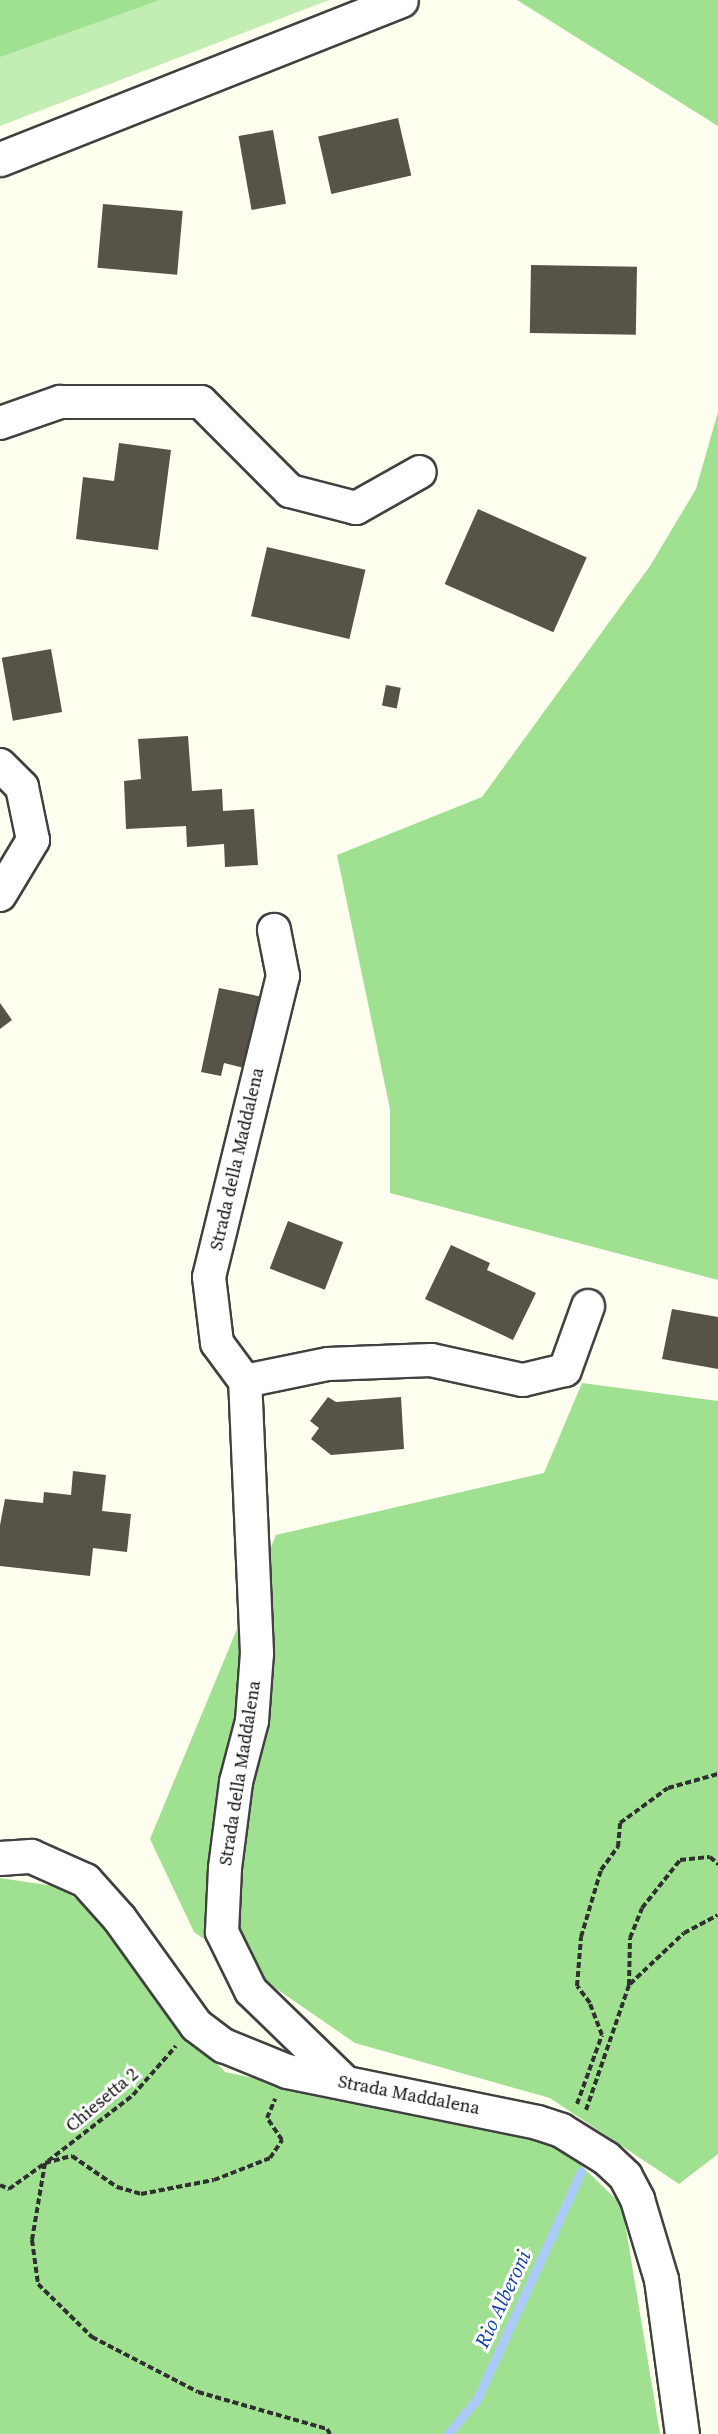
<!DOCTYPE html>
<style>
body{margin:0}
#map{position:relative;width:718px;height:2434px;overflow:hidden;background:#feffee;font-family:"Source Serif 4",serif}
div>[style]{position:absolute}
.green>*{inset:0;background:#c2eeb3}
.forest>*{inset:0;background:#a0e191}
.stream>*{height:9px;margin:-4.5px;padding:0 4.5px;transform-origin:4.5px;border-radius:4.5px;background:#adcafd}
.building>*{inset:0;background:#585349;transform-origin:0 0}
.path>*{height:4px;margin-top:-2px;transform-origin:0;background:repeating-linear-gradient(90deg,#303030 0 6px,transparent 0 9px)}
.roads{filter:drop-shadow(2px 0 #414141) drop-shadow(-2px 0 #414141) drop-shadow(0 2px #414141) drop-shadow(0 -2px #414141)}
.minor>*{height:32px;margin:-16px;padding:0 16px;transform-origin:16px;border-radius:16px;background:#fff}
.tertiary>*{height:33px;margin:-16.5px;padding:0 16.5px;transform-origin:16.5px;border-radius:16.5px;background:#fff}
span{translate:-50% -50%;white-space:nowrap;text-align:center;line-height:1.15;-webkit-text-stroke:6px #fff;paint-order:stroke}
.street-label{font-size:18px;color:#0e0e0e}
.water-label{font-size:20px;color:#093aad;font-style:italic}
</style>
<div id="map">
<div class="green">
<div style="clip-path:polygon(0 0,329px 0,0 126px)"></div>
</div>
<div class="forest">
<div style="clip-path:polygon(0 0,160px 0,0 57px)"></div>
<div style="clip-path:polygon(517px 0,718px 0,718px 126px)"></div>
<div style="clip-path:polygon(718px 412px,718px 1280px,390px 1193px,390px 1109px,337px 855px,482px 797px,650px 566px,696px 489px)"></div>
<div style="clip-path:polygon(582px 1383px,718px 1401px,718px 2154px,679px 2184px,550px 2098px,355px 2043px,194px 1932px,150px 1839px,276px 1535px,544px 1473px)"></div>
<div style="clip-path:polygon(0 1878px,60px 1887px,108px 1923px,167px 2008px,225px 2072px,556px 2141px,622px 2205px,660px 2434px,0 2434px)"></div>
</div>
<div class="stream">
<div style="left:448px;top:2434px;width:45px;rotate:-50.4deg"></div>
<div style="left:477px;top:2399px;width:250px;rotate:-65.4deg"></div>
</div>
<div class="building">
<div style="left:398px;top:118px;width:59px;height:82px;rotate:77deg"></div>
<div style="left:273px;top:130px;width:75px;height:35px;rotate:80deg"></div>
<div style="left:103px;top:204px;width:80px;height:64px;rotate:5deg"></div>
<div style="left:531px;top:265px;width:106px;height:68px;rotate:1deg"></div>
<div style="clip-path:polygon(119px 443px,171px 450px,158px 550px,76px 539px,83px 477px,114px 481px)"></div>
<div style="left:478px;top:509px;width:119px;height:82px;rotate:24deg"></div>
<div style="left:267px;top:547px;width:101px;height:71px;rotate:13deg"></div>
<div style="left:51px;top:649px;width:64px;height:50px;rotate:80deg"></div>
<div style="left:386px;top:685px;width:15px;height:21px;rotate:11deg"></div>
<div style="clip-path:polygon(188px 736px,192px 791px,222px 789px,223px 811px,254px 809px,258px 865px,225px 867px,224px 844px,187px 847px,186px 826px,126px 829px,124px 781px,141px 779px,138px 739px)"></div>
<div style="clip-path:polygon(219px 988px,268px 998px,252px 1070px,224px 1063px,221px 1076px,201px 1072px)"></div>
<div style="clip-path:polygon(0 1003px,12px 1020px,0 1029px)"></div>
<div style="left:288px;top:1221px;width:59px;height:51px;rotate:21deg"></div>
<div style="clip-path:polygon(451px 1245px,490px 1263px,487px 1270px,536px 1293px,513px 1340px,425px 1299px)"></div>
<div style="clip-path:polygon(672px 1309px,718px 1317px,718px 1369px,662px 1359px)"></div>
<div style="clip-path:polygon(328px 1397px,336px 1402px,401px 1397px,404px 1449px,331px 1455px,311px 1439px,319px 1428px,310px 1421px)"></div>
<div style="clip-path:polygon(73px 1471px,106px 1475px,102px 1511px,131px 1514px,127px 1552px,93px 1548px,90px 1576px,0 1566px,0 1525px,5px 1499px,43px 1503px,44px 1492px,71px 1495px)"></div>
</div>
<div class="path">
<div style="left:630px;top:1984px;width:74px;rotate:-43.4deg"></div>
<div style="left:684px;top:1933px;width:38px;rotate:-28deg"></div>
<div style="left:577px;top:2104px;width:73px;rotate:-70.1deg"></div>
<div style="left:602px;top:2035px;width:34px;rotate:-111deg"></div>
<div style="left:590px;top:2003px;width:21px;rotate:-127deg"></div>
<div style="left:577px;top:1986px;width:49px;rotate:-85.3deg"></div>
<div style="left:581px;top:1937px;width:70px;rotate:-73.4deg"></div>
<div style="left:601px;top:1870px;width:29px;rotate:-54deg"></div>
<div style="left:618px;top:1847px;width:24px;rotate:-85deg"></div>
<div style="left:620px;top:1823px;width:59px;rotate:-36.1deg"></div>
<div style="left:668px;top:1788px;width:52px;rotate:-15.6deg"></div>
<div style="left:586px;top:2110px;width:132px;rotate:-71deg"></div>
<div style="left:629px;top:1985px;width:47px;rotate:-88.8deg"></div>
<div style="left:630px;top:1938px;width:32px;rotate:-68deg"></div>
<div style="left:642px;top:1908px;width:61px;rotate:-51.6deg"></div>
<div style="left:680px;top:1860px;width:30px;rotate:-6deg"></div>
<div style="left:710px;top:1857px;width:11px;rotate:41deg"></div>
<div style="left:48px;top:2161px;width:108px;rotate:-37.8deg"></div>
<div style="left:133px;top:2095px;width:65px;rotate:-48.7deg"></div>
<div style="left:45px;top:2163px;width:78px;rotate:99.6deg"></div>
<div style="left:32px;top:2240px;width:44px;rotate:82.2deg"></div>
<div style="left:38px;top:2284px;width:76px;rotate:44.5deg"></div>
<div style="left:92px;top:2337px;width:119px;rotate:27.4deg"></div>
<div style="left:198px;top:2392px;width:134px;rotate:16deg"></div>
<div style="left:327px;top:2429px;width:6px;rotate:59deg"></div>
<div style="left:0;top:2185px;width:10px;rotate:24deg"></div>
<div style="left:9px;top:2189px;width:44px;rotate:-35.8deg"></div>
<div style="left:45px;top:2163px;width:28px;rotate:-15deg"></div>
<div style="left:72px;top:2156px;width:55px;rotate:34.6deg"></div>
<div style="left:117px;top:2187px;width:25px;rotate:16deg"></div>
<div style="left:141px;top:2194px;width:74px;rotate:-10.9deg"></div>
<div style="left:214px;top:2180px;width:60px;rotate:-21.4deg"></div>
<div style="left:270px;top:2158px;width:22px;rotate:-56deg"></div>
<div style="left:282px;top:2140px;width:27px;rotate:-124deg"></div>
<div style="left:267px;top:2118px;width:21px;rotate:-67deg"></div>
</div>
<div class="roads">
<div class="minor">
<div style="left:0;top:423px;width:64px;rotate:-19.3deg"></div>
<div style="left:60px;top:402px;width:141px"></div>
<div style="left:201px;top:402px;width:126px;rotate:45deg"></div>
<div style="left:290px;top:491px;width:68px;rotate:14.4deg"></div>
<div style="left:356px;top:508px;width:73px;rotate:-29.4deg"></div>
<div style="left:0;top:765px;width:31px;rotate:45deg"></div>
<div style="left:22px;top:787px;width:54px;rotate:78.3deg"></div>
<div style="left:33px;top:840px;width:64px;rotate:121deg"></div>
<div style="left:245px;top:1381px;width:47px;rotate:-126.4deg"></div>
<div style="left:217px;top:1343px;width:66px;rotate:-96.9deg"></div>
<div style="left:209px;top:1277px;width:310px;rotate:-76.2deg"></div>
<div style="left:283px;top:976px;width:47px;rotate:-101.1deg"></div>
<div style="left:345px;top:2082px;width:131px;rotate:-135.9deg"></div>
<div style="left:251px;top:1991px;width:66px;rotate:-116.2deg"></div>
<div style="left:222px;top:1932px;width:64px;rotate:-87.3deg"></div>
<div style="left:225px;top:1868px;width:87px;rotate:-82.7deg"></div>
<div style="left:236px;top:1782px;width:63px;rotate:-75.3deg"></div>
<div style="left:252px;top:1721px;width:68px;rotate:-85.8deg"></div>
<div style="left:257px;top:1653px;width:272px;rotate:-92.5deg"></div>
<div style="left:245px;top:1381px;width:85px;rotate:-11.6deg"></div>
<div style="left:328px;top:1364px;width:103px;rotate:-2.2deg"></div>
<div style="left:431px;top:1360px;width:94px;rotate:12.3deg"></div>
<div style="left:523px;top:1380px;width:43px;rotate:-13.4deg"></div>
<div style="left:565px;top:1370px;width:68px;rotate:-70.2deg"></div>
</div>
<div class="tertiary">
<div style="left:0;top:159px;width:431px;rotate:-21.6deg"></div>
<div style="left:0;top:1858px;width:31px;rotate:-4deg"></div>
<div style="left:31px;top:1856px;width:59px;rotate:24deg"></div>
<div style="left:85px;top:1880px;width:51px;rotate:48.2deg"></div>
<div style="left:119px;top:1918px;width:132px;rotate:54.3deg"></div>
<div style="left:196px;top:2025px;width:34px;rotate:37deg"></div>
<div style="left:223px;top:2045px;width:69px;rotate:22.1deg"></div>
<div style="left:287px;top:2071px;width:255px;rotate:11.5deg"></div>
<div style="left:537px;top:2122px;width:25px;rotate:18deg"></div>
<div style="left:561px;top:2130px;width:53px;rotate:31.9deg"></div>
<div style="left:606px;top:2158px;width:26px;rotate:43deg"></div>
<div style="left:625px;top:2176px;width:26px;rotate:62deg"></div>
<div style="left:637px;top:2199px;width:84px;rotate:73.3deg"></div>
<div style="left:661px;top:2279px;width:156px;rotate:82.3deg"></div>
</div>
</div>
<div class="street-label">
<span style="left:237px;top:1159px;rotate:-77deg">Strada della Maddalena</span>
<span style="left:240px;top:1773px;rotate:-81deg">Strada della Maddalena</span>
<span style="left:409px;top:2095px;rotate:11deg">Strada Maddalena</span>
<span style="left:102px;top:2100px;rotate:-40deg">Chiesetta 2</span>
</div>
<div class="water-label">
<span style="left:503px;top:2299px;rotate:-65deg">Rio Alberoni</span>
</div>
</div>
